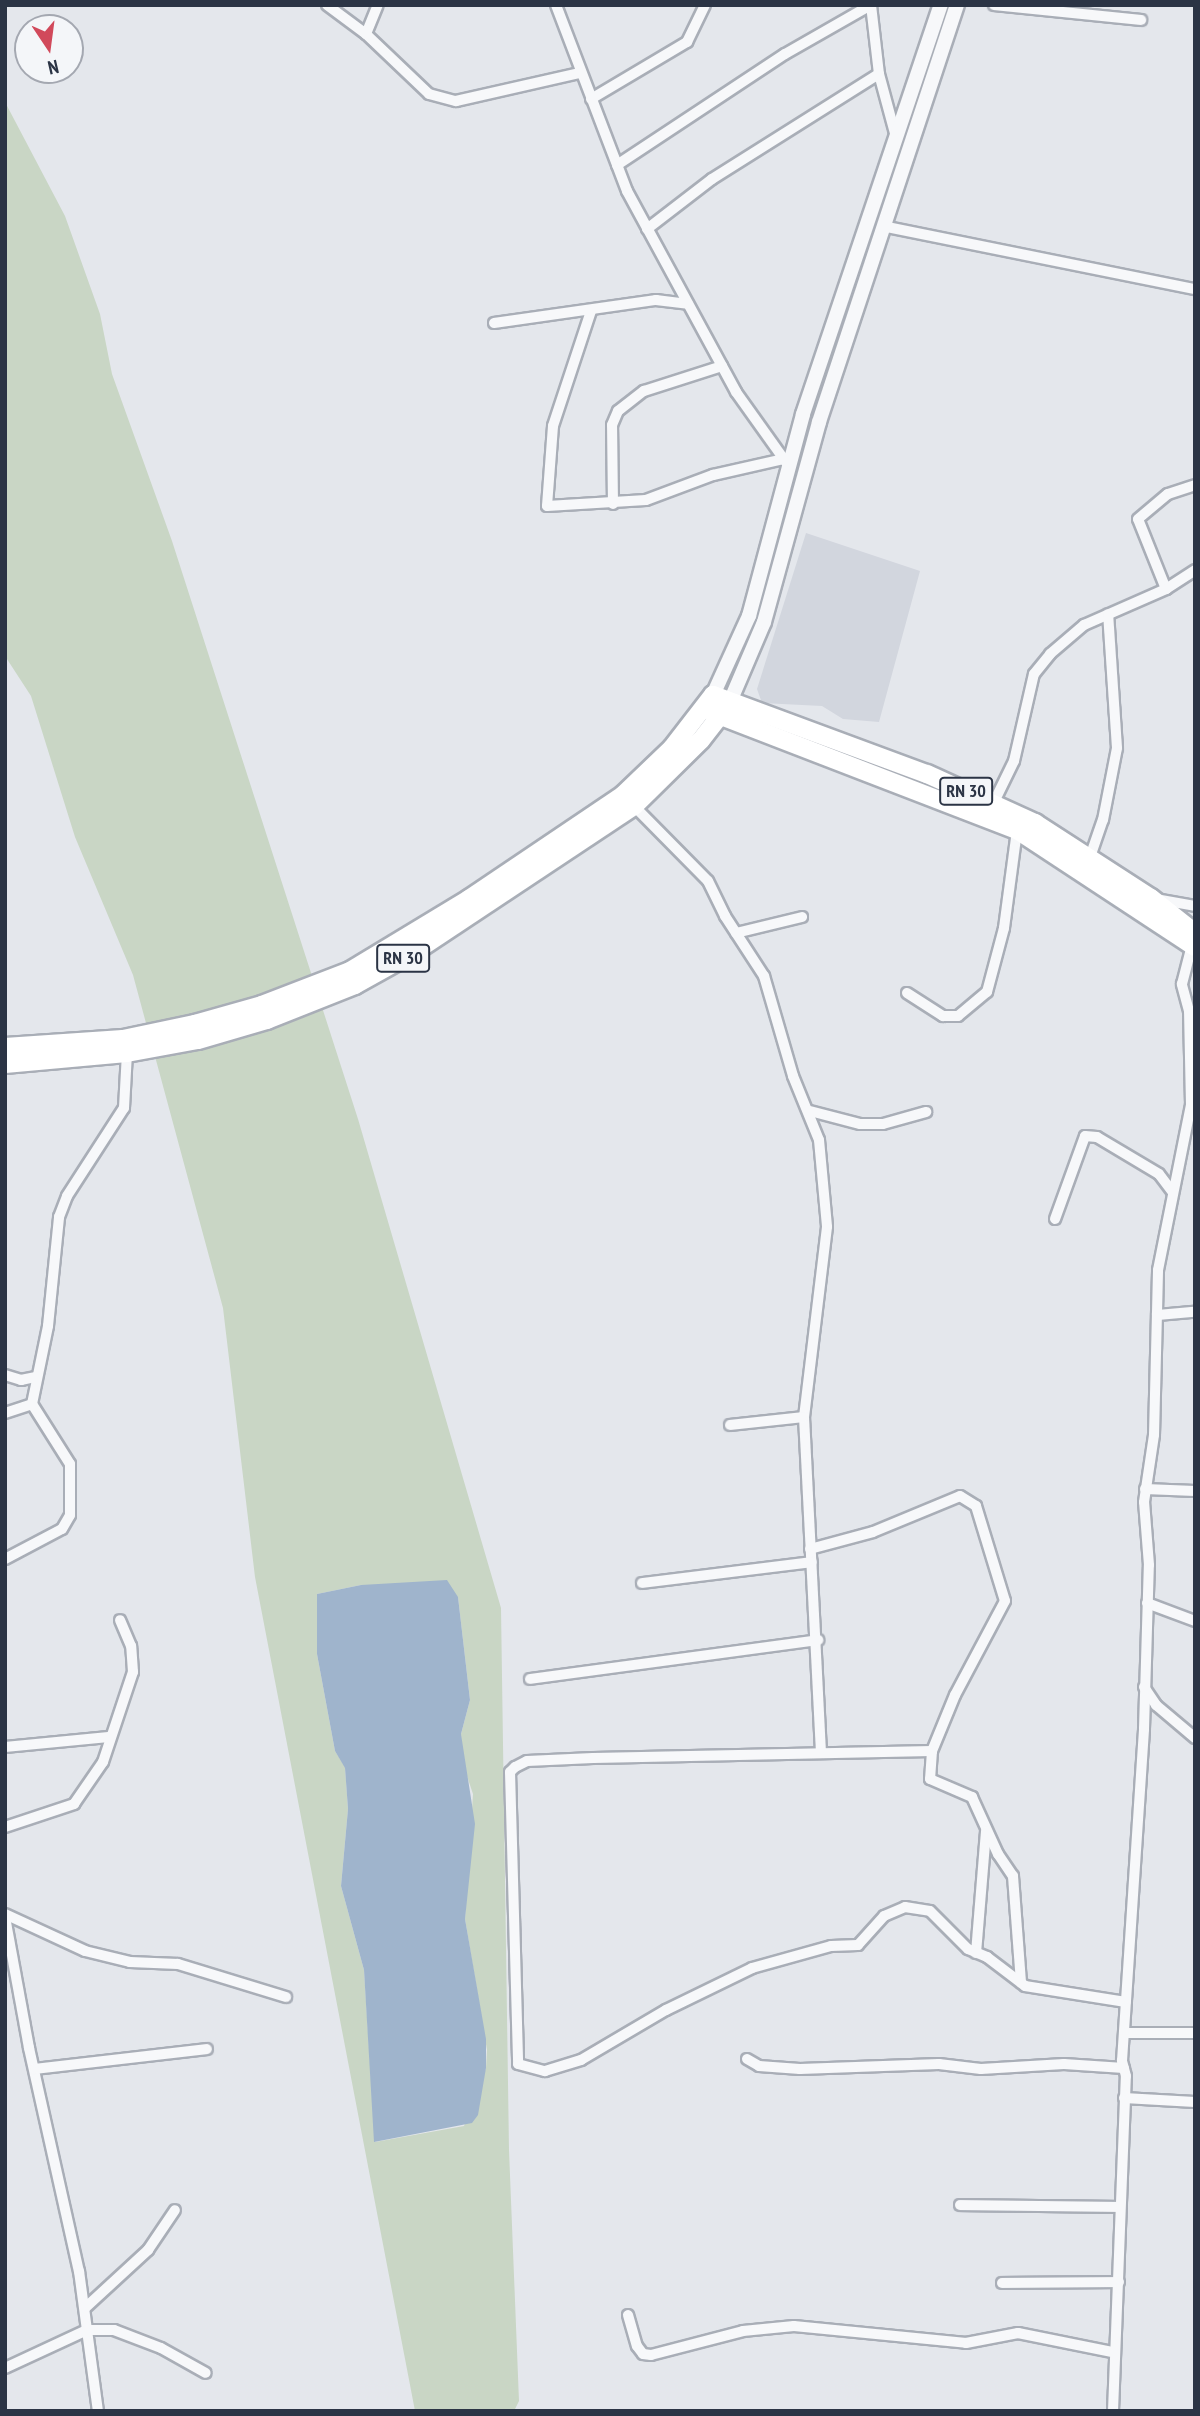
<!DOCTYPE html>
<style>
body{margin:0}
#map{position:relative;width:1200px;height:2416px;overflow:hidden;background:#e4e7ec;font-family:"PT Sans Narrow",sans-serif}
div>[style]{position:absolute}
.built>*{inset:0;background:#d2d6de}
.green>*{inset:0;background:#c9d6c5}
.water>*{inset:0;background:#9fb4cc}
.roads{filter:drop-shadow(2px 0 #a9aeb7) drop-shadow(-2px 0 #a9aeb7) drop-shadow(0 2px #a9aeb7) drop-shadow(0 -2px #a9aeb7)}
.minor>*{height:10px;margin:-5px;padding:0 5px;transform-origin:5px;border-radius:5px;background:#f7f8fa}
.tertiary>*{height:14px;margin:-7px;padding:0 7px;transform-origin:7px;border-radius:7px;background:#f7f8fa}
.primary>*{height:18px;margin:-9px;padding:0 9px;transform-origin:9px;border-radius:9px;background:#fff}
span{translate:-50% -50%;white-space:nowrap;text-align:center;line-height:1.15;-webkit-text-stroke:5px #f4f6f9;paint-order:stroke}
.shield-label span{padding:2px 5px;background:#f4f6f9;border:2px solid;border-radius:5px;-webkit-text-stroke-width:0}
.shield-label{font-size:18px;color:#2b3445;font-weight:700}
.frame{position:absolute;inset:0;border:7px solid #2b3445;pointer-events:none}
.north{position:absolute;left:14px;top:14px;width:70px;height:70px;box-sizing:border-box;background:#f4f6f9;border:2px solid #a4a8b1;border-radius:50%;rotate:167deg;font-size:19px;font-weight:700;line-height:28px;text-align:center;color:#2b3445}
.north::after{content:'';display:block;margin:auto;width:24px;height:32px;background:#d1495b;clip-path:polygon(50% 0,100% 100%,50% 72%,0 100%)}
</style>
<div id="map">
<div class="built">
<div style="clip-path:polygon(806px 533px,920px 571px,879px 722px,843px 719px,822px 706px,762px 703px,757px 689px)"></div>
</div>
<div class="green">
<div style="clip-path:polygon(evenodd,5px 102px,65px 216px,100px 314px,112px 374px,172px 541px,358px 1119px,501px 1608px,509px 2150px,519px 2401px,514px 2411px,415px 2411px,255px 1577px,223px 1308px,133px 975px,75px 837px,31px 696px,5px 656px,5px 102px,361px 1585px,458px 1597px,470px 1700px,461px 1734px,462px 1761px,473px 1794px,465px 1919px,487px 2050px,486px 2068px,464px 2126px,375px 2142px,364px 1970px,341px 1886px,348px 1809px,345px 1767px,335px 1751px,317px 1654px,317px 1594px,361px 1585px)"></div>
</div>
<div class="water">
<div style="clip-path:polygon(447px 1580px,458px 1597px,470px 1700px,461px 1734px,475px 1824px,465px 1919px,486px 2039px,486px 2068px,478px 2115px,472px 2123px,374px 2142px,364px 1970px,341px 1886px,348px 1809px,345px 1768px,335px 1751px,317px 1654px,317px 1594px,361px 1585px)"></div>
</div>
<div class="roads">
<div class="minor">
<div style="left:327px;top:5px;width:49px;rotate:36.6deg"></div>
<div style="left:366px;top:34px;width:87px;rotate:43.6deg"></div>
<div style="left:429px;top:94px;width:28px;rotate:15deg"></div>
<div style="left:456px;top:101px;width:126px;rotate:-12.8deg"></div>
<div style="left:556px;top:5px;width:199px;rotate:69.1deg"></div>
<div style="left:627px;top:191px;width:229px;rotate:61.5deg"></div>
<div style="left:736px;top:392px;width:90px;rotate:54.5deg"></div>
<div style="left:871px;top:5px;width:69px;rotate:83.4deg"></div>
<div style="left:879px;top:74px;width:65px;rotate:74.9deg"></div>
<div style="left:994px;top:5px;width:148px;rotate:5.8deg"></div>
<div style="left:366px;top:34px;width:31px;rotate:-68deg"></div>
<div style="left:591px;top:99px;width:112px;rotate:-30.7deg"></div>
<div style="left:687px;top:42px;width:41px;rotate:-64.1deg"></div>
<div style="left:617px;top:165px;width:201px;rotate:-33.5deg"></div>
<div style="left:785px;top:54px;width:99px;rotate:-29.7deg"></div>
<div style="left:887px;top:227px;width:314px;rotate:11.4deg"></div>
<div style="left:647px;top:229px;width:82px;rotate:-37.6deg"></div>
<div style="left:712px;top:179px;width:197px;rotate:-32.2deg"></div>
<div style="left:591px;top:311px;width:121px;rotate:108.3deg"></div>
<div style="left:553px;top:426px;width:80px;rotate:94.3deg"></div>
<div style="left:547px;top:506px;width:99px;rotate:-3.5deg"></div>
<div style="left:646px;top:500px;width:72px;rotate:-20.5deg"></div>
<div style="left:713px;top:475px;width:73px;rotate:-12.7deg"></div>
<div style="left:494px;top:323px;width:164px;rotate:-8.1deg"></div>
<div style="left:656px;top:300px;width:32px;rotate:7deg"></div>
<div style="left:613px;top:504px;width:79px;rotate:-90.7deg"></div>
<div style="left:612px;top:425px;width:15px;rotate:-67deg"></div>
<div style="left:618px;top:411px;width:33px;rotate:-38deg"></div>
<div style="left:644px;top:391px;width:82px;rotate:-17.8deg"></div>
<div style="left:1166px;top:589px;width:75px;rotate:-111.8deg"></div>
<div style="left:1138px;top:519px;width:39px;rotate:-40deg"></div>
<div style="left:1168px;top:494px;width:28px;rotate:-18deg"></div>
<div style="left:993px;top:804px;width:48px;rotate:-64deg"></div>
<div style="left:1014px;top:761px;width:89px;rotate:-77.1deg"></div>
<div style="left:1034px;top:674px;width:26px;rotate:-51deg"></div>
<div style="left:1050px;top:654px;width:45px;rotate:-40.5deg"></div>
<div style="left:1084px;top:625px;width:90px;rotate:-23.7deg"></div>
<div style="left:1166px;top:589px;width:35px;rotate:-33deg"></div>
<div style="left:634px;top:806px;width:105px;rotate:45.4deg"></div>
<div style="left:708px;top:881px;width:39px;rotate:64deg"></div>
<div style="left:725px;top:916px;width:72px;rotate:57deg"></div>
<div style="left:764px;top:976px;width:104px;rotate:73.8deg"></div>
<div style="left:793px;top:1076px;width:69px;rotate:67.9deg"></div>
<div style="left:819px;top:1140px;width:87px;rotate:84.7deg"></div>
<div style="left:827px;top:1227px;width:191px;rotate:96.9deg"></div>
<div style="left:804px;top:1417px;width:333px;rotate:87.1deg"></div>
<div style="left:1090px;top:857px;width:39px;rotate:-71deg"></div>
<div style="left:1103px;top:820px;width:73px;rotate:-79deg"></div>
<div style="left:1117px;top:748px;width:134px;rotate:-93.8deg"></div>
<div style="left:1156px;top:899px;width:40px;rotate:10deg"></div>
<div style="left:736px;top:933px;width:68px;rotate:-13.6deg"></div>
<div style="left:907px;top:993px;width:43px;rotate:32.6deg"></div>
<div style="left:943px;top:1016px;width:15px"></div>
<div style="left:958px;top:1016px;width:38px;rotate:-40deg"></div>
<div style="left:987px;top:992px;width:66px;rotate:-75.1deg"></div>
<div style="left:1004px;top:928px;width:99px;rotate:-82.4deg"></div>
<div style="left:810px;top:1111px;width:52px;rotate:14.6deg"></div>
<div style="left:860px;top:1124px;width:23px"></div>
<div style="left:883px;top:1124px;width:45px;rotate:-15.6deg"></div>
<div style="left:1055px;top:1219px;width:88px;rotate:-70.1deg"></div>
<div style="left:1085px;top:1136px;width:12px;rotate:5deg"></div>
<div style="left:1097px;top:1137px;width:72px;rotate:30.8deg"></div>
<div style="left:1159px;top:1174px;width:21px;rotate:53deg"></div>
<div style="left:1157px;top:1315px;width:38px;rotate:-5deg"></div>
<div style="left:5px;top:1375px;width:17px;rotate:17deg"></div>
<div style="left:21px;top:1380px;width:14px;rotate:-12deg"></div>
<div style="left:5px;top:1413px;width:28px;rotate:-18deg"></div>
<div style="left:730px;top:1425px;width:74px;rotate:-6.2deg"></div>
<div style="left:1145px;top:1489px;width:50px;rotate:2.3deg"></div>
<div style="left:810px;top:1549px;width:65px;rotate:-15.1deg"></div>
<div style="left:873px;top:1532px;width:94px;rotate:-22.5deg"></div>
<div style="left:960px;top:1496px;width:19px;rotate:32deg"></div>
<div style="left:976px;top:1506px;width:99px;rotate:73deg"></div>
<div style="left:1005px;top:1601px;width:106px;rotate:118deg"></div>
<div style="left:955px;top:1695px;width:61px;rotate:112.3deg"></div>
<div style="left:932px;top:1751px;width:28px;rotate:94deg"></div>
<div style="left:930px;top:1779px;width:46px;rotate:23.2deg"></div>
<div style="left:972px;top:1797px;width:63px;rotate:65.5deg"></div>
<div style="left:998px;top:1854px;width:27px;rotate:56deg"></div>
<div style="left:1013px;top:1876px;width:107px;rotate:85.7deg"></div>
<div style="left:5px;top:1559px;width:64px;rotate:-27.8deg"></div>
<div style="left:62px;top:1529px;width:16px;rotate:-60deg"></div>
<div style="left:70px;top:1515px;width:51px;rotate:-90deg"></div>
<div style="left:70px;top:1464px;width:71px;rotate:-122.3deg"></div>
<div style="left:32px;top:1404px;width:80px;rotate:-78.4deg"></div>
<div style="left:48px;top:1326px;width:110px;rotate:-84.2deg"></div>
<div style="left:59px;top:1217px;width:22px;rotate:-69deg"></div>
<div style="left:67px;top:1196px;width:105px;rotate:-57.1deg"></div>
<div style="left:124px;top:1108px;width:55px;rotate:-86.9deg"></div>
<div style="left:642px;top:1583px;width:171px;rotate:-7deg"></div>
<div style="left:1147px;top:1603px;width:51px;rotate:20.6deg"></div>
<div style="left:530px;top:1679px;width:291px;rotate:-7.7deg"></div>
<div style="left:1144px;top:1687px;width:22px;rotate:56deg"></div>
<div style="left:1156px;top:1705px;width:51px;rotate:40.2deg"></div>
<div style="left:5px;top:1747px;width:104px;rotate:-5.5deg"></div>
<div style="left:932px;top:1751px;width:339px;rotate:178.8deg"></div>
<div style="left:593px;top:1758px;width:66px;rotate:177.4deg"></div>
<div style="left:527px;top:1761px;width:13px;rotate:153deg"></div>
<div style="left:515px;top:1767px;width:7px;rotate:135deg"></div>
<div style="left:510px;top:1772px;width:292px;rotate:88.4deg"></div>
<div style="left:518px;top:2064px;width:28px;rotate:15deg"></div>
<div style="left:545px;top:2071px;width:38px;rotate:-17deg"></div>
<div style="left:581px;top:2060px;width:99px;rotate:-30.5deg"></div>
<div style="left:666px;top:2010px;width:96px;rotate:-26deg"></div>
<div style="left:752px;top:1968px;width:82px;rotate:-15.6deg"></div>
<div style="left:831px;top:1946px;width:27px;rotate:-2deg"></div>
<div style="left:858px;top:1945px;width:39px;rotate:-48deg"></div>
<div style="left:884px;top:1916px;width:23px;rotate:-23deg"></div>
<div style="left:905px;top:1907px;width:25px;rotate:9deg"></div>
<div style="left:930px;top:1911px;width:54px;rotate:45deg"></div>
<div style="left:968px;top:1949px;width:21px;rotate:23deg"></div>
<div style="left:987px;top:1957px;width:48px;rotate:37.3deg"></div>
<div style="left:1025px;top:1986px;width:102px;rotate:9deg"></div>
<div style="left:5px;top:1827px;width:73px;rotate:-18.4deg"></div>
<div style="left:74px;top:1804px;width:51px;rotate:-55.4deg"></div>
<div style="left:103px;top:1762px;width:95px;rotate:-71.6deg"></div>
<div style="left:133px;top:1672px;width:26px;rotate:-94deg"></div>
<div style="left:131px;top:1646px;width:28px;rotate:-113deg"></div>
<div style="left:5px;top:1914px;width:88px;rotate:24.8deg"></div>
<div style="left:85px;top:1951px;width:46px;rotate:13.7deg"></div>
<div style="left:130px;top:1962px;width:48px;rotate:2.4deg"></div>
<div style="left:178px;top:1964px;width:113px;rotate:17deg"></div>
<div style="left:5px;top:1917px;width:133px;rotate:79.6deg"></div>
<div style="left:29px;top:2048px;width:229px;rotate:77.4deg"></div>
<div style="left:79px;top:2271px;width:141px;rotate:82.3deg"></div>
<div style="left:976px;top:1953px;width:122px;rotate:-85.3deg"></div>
<div style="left:1125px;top:2033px;width:70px"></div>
<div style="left:747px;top:2059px;width:14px;rotate:30deg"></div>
<div style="left:759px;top:2066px;width:41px;rotate:4.2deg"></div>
<div style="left:800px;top:2069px;width:139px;rotate:-2.1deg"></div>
<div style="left:939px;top:2064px;width:42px;rotate:6.8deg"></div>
<div style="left:981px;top:2069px;width:83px;rotate:-3.4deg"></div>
<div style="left:1064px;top:2064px;width:60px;rotate:3.8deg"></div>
<div style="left:35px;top:2069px;width:173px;rotate:-6.6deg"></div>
<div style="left:1124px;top:2098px;width:71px;rotate:3.2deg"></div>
<div style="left:960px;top:2205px;width:158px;rotate:0.7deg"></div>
<div style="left:1002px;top:2283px;width:117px;rotate:-0.5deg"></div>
<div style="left:85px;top:2308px;width:86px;rotate:-42.6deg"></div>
<div style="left:148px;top:2250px;width:48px;rotate:-56deg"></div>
<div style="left:628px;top:2315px;width:32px;rotate:74deg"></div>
<div style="left:637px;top:2346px;width:10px;rotate:53deg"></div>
<div style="left:643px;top:2354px;width:8px;rotate:7deg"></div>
<div style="left:651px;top:2355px;width:95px;rotate:-14.6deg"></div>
<div style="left:743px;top:2331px;width:51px;rotate:-5.6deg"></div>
<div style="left:794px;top:2326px;width:173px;rotate:5.6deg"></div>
<div style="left:966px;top:2343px;width:53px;rotate:-10.9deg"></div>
<div style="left:1018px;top:2333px;width:96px;rotate:11.4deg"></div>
<div style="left:5px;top:2368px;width:90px;rotate:-24.9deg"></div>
<div style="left:87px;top:2330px;width:27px"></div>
<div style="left:114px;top:2330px;width:50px;rotate:21deg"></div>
<div style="left:161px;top:2348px;width:51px;rotate:29.1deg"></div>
<div style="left:1113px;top:2411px;width:335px;rotate:-87.8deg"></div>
<div style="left:1126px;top:2076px;width:16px;rotate:-105deg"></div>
<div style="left:1122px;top:2061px;width:333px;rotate:-86.2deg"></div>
<div style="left:1144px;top:1729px;width:164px;rotate:-88.3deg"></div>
<div style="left:1149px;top:1565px;width:63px;rotate:-94.5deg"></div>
<div style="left:1144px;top:1502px;width:68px;rotate:-81.5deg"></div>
<div style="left:1154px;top:1435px;width:165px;rotate:-88.6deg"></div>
<div style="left:1158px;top:1270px;width:168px;rotate:-78.7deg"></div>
<div style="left:1191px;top:1105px;width:94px;rotate:-91.2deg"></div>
<div style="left:1189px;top:1011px;width:28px;rotate:-105deg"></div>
<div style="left:1182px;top:984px;width:40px;rotate:-75.6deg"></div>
</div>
<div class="tertiary">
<div style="left:713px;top:695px;width:87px;rotate:-65.5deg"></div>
<div style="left:749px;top:616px;width:209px;rotate:-75deg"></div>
<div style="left:803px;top:414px;width:432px;rotate:-71.4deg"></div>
<div style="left:729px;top:704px;width:89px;rotate:-66.9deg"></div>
<div style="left:764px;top:622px;width:207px;rotate:-74.6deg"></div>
<div style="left:819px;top:422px;width:439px;rotate:-71.7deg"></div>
</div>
<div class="primary">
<div style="left:711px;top:712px;width:328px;rotate:21.1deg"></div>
<div style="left:1017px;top:830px;width:213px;rotate:33.3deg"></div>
<div style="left:5px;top:1047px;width:118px;rotate:-3.9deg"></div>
<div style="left:123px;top:1039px;width:74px;rotate:-11.8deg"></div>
<div style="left:195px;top:1024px;width:70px;rotate:-15.8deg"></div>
<div style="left:262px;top:1005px;width:94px;rotate:-21.1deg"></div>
<div style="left:350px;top:971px;width:139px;rotate:-31.2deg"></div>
<div style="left:469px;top:899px;width:186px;rotate:-34deg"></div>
<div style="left:623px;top:795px;width:68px;rotate:-43.8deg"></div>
<div style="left:672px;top:748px;width:67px;rotate:-52.3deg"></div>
<div style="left:713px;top:695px;width:228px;rotate:20.3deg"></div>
<div style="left:927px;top:774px;width:119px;rotate:24.4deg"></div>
<div style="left:1035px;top:823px;width:138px;rotate:32.9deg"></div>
<div style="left:1151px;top:898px;width:56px;rotate:38.5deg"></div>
<div style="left:5px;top:1064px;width:122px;rotate:-5.2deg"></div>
<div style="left:127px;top:1053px;width:72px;rotate:-10.4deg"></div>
<div style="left:198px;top:1040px;width:72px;rotate:-16.2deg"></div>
<div style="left:267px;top:1020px;width:95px;rotate:-21.7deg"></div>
<div style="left:355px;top:985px;width:68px;rotate:-29.2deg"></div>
<div style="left:414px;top:952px;width:264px;rotate:-33.6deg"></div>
<div style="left:634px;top:806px;width:94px;rotate:-44.6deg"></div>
<div style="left:701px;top:740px;width:46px;rotate:-52.1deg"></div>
</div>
</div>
<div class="shield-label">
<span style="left:966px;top:791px">RN 30</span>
<span style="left:403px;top:958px">RN 30</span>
</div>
<div class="frame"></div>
<div class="north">N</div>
</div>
